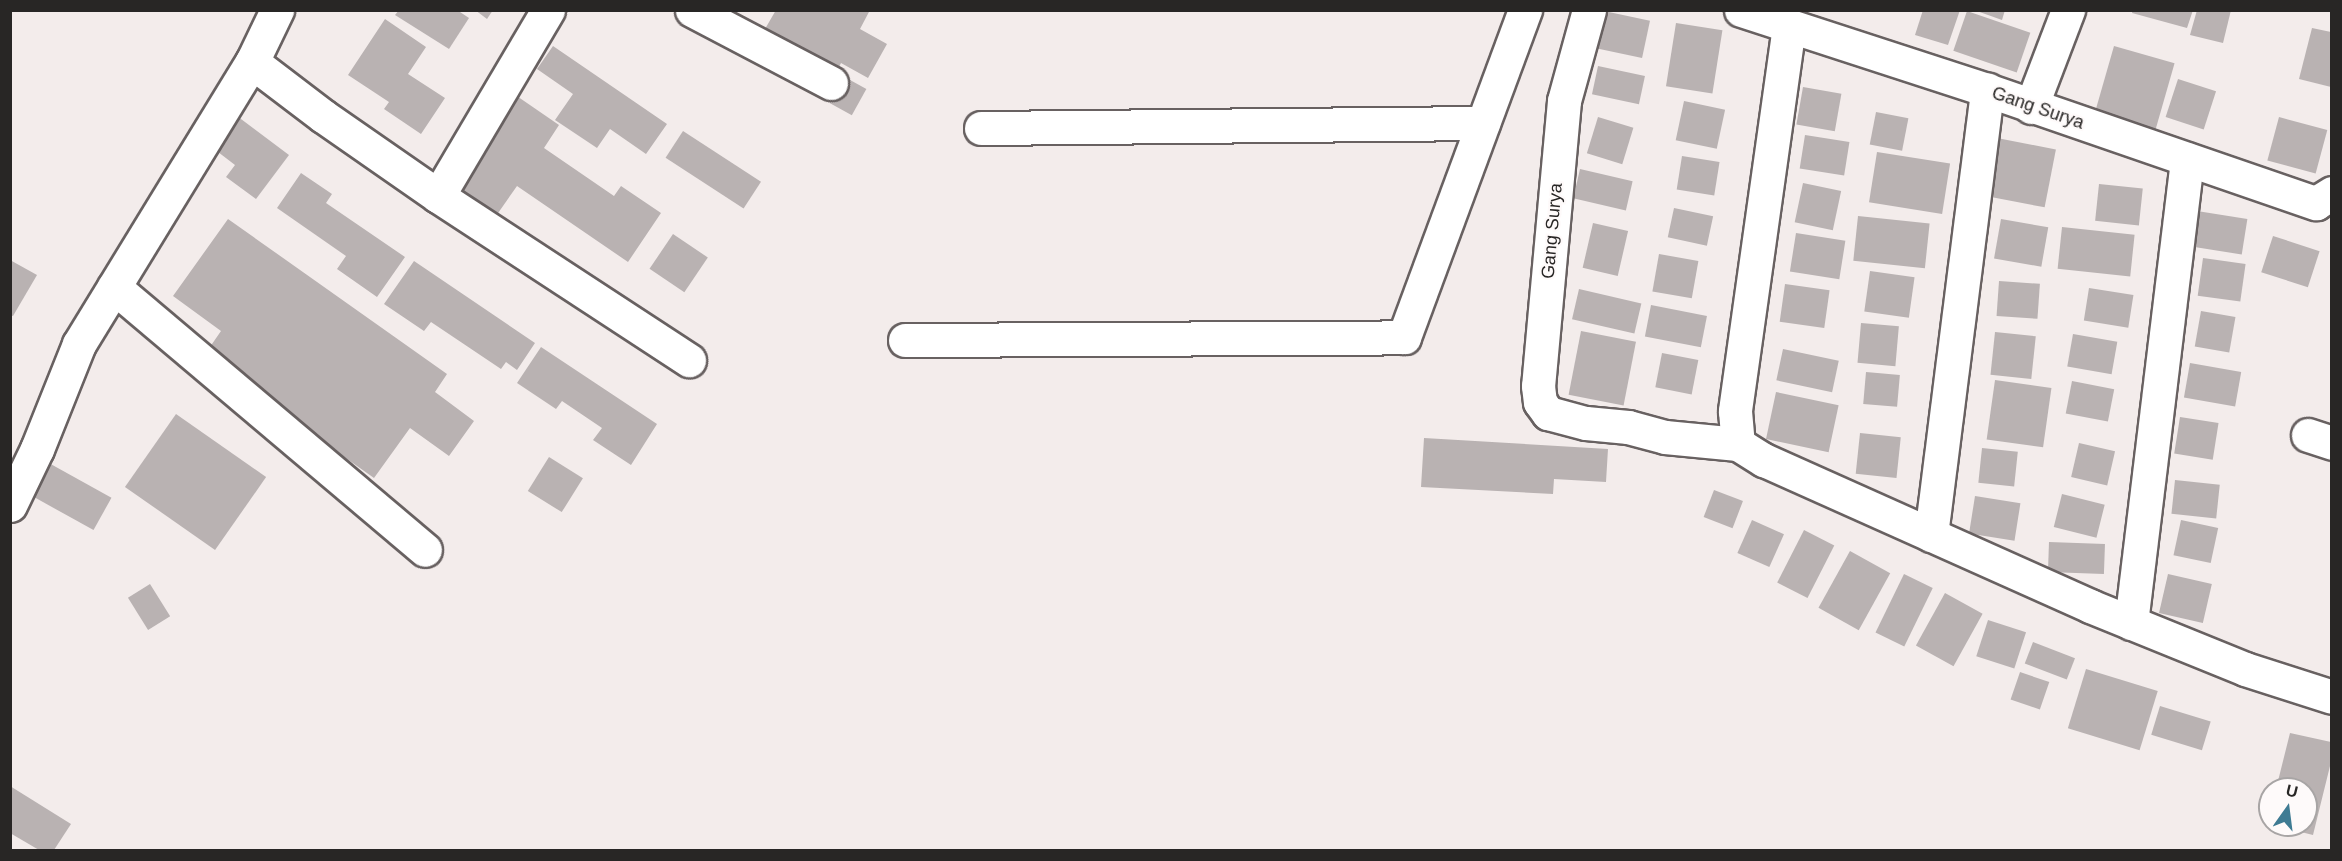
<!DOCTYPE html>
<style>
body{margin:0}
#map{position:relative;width:2342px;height:861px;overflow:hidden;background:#f3eceb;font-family:Helvetica,sans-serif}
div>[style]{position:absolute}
.building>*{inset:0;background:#b9b2b2;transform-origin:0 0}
.roads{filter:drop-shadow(2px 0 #686161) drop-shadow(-2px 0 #686161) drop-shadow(0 2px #686161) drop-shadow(0 -2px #686161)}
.street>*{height:33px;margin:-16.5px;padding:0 16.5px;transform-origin:16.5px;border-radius:16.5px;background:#fff}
span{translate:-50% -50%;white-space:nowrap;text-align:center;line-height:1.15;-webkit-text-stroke:4.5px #fefafa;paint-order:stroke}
.street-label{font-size:18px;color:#282625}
.frame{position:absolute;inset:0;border:12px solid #282625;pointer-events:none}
.north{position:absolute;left:2258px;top:777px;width:60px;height:60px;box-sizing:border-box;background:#fefafa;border:2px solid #a8a5a5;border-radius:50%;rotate:14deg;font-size:16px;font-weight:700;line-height:24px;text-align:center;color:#282625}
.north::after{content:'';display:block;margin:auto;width:21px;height:27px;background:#3f7b93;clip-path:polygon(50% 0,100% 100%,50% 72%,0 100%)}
</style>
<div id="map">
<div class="building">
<div style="clip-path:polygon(399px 10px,457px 10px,469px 18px,449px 49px,395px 15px)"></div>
<div style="clip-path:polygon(475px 10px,493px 10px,487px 19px)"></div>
<div style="clip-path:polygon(776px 10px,870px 10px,860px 29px,887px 44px,868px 78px,841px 63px,834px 77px,791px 54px,796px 45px,765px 29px)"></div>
<div style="clip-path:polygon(1923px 10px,1960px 10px,1948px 45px,1915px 35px)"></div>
<div style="clip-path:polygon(1974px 10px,2005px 10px,2002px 20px)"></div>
<div style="clip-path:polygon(2133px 10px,2193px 10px,2187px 28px,2132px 13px)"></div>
<div style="clip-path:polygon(2197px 10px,2231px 10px,2223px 43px,2190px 35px)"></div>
<div style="left:1604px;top:11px;width:47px;height:38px;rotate:12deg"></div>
<div style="left:1967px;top:11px;width:67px;height:42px;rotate:19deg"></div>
<div style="clip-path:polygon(385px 19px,426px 47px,408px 74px,445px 98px,421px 134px,384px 109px,389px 102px,348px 75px)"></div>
<div style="left:1676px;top:23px;width:47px;height:64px;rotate:9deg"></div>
<div style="clip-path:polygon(2312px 28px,2331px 32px,2331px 87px,2299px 79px)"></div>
<div style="clip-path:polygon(553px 46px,667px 124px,646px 154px,610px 129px,597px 148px,555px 120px,573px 94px,537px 69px)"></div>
<div style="left:2114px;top:46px;width:63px;height:71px;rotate:16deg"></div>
<div style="left:1598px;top:66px;width:48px;height:29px;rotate:12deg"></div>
<div style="left:841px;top:75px;width:29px;height:30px;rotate:29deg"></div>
<div style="left:2178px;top:79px;width:40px;height:40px;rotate:18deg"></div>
<div style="left:1803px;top:87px;width:39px;height:38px;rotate:10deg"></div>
<div style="clip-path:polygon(511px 92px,559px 125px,544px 148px,614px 196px,621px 186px,661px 213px,628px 262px,517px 186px,496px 216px,448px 183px)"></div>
<div style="left:1684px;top:101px;width:42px;height:40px;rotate:12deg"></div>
<div style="clip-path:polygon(229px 110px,289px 155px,256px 199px,226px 177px,235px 165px,205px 142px)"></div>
<div style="left:1876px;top:112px;width:33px;height:33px;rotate:11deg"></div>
<div style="left:1598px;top:117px;width:37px;height:38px;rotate:17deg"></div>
<div style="left:2279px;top:117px;width:50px;height:45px;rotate:15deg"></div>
<div style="left:683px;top:131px;width:93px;height:32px;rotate:33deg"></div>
<div style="left:1805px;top:135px;width:45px;height:34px;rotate:9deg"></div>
<div style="left:1997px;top:138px;width:60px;height:59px;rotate:11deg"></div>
<div style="left:1877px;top:152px;width:74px;height:51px;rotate:9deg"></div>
<div style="left:1682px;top:156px;width:38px;height:34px;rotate:9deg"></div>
<div style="left:1580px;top:169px;width:54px;height:30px;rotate:13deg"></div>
<div style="clip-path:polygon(301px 173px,332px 194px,326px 203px,405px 257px,377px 297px,337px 269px,346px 256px,277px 208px)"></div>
<div style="left:1803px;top:183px;width:39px;height:40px;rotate:12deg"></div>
<div style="left:2099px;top:184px;width:44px;height:37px;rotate:6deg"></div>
<div style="left:1674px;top:208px;width:40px;height:30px;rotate:12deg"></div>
<div style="left:2197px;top:211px;width:51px;height:36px;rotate:9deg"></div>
<div style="left:1858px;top:216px;width:72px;height:45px;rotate:6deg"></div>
<div style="clip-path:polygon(228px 219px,447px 374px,435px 392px,474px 421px,449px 456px,410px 428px,374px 478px,203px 357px,221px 331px,173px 296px)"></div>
<div style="left:2001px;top:219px;width:48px;height:40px;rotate:10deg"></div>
<div style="left:1593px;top:223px;width:36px;height:46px;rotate:13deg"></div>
<div style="left:2062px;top:227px;width:73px;height:42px;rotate:6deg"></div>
<div style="left:1796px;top:233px;width:50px;height:39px;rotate:9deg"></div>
<div style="left:673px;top:234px;width:42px;height:42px;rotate:34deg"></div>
<div style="left:2273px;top:236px;width:49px;height:38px;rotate:18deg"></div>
<div style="left:1659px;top:254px;width:40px;height:38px;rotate:10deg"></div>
<div style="left:2203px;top:258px;width:43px;height:38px;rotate:8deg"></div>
<div style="clip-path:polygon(10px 260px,37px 275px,13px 316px,10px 315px)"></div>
<div style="clip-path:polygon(414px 261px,535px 343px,517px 370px,506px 362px,501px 369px,431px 322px,424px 331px,384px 304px)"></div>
<div style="left:1870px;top:271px;width:45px;height:41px;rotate:8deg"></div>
<div style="left:1999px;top:281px;width:41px;height:35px;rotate:4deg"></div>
<div style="left:1785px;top:284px;width:45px;height:38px;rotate:8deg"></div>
<div style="left:2089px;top:288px;width:45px;height:33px;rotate:9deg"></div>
<div style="left:1579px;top:289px;width:64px;height:31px;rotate:13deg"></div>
<div style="left:1651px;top:305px;width:57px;height:32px;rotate:11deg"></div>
<div style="left:2201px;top:311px;width:35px;height:36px;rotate:10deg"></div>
<div style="left:1861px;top:323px;width:38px;height:40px;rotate:5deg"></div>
<div style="left:1581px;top:331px;width:56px;height:65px;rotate:11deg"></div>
<div style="left:1995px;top:332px;width:41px;height:43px;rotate:6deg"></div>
<div style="left:2073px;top:334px;width:45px;height:33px;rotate:10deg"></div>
<div style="clip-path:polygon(541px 347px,657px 424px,631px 465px,593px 440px,602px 428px,562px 401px,556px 409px,517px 383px)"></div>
<div style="left:1783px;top:349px;width:57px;height:32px;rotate:12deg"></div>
<div style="left:1662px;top:353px;width:37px;height:35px;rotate:11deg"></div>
<div style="left:2190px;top:363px;width:52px;height:35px;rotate:10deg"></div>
<div style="left:1866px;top:372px;width:34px;height:32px;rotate:5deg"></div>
<div style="left:1995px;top:380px;width:57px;height:60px;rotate:8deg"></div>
<div style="left:2072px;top:381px;width:43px;height:33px;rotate:11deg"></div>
<div style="left:1776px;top:392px;width:64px;height:48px;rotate:12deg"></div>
<div style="left:176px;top:414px;width:110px;height:89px;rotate:35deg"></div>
<div style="left:2180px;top:417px;width:39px;height:37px;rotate:9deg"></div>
<div style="left:1860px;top:433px;width:41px;height:41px;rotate:6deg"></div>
<div style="clip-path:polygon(1424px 438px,1608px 449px,1606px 482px,1554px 479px,1553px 494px,1421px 487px)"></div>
<div style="left:2079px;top:443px;width:37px;height:35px;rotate:13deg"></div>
<div style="left:1982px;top:448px;width:36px;height:35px;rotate:6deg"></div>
<div style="left:38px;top:457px;width:84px;height:37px;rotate:29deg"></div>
<div style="left:549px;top:457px;width:40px;height:40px;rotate:32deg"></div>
<div style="left:2175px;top:480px;width:45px;height:34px;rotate:6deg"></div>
<div style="left:1714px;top:490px;width:31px;height:29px;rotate:21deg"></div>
<div style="left:2062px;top:494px;width:44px;height:34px;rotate:14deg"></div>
<div style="left:1975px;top:496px;width:46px;height:38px;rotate:9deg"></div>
<div style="left:1752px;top:520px;width:35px;height:36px;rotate:24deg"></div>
<div style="left:2181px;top:520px;width:38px;height:36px;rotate:12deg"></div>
<div style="left:1804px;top:530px;width:34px;height:59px;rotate:27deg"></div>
<div style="left:2049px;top:542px;width:56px;height:30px;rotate:2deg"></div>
<div style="left:1850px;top:551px;width:46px;height:65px;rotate:29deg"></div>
<div style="left:1904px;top:574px;width:32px;height:65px;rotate:26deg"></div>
<div style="left:2168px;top:574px;width:45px;height:40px;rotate:13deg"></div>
<div style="left:150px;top:584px;width:38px;height:26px;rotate:58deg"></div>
<div style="left:1945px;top:593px;width:43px;height:60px;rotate:29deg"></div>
<div style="left:1988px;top:620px;width:40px;height:38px;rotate:18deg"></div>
<div style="left:2033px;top:642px;width:45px;height:23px;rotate:21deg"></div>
<div style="left:2086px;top:669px;width:75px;height:62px;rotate:17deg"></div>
<div style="left:2020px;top:672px;width:31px;height:29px;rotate:19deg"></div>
<div style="left:2160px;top:706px;width:53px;height:30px;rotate:17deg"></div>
<div style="clip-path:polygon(2290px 733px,2331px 742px,2331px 762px,2313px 835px,2277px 826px,2306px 825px,2306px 789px,2276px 789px)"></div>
<div style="clip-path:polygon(10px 786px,71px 824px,54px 850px,39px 850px,10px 833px)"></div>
</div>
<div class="roads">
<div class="street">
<div style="left:692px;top:10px;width:157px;rotate:27.7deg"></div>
<div style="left:1589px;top:10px;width:94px;rotate:105.4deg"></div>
<div style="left:1564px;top:101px;width:286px;rotate:95.2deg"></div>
<div style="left:1538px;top:386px;width:16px;rotate:83deg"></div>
<div style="left:1540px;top:402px;width:14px;rotate:54deg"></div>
<div style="left:1548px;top:413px;width:39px;rotate:15deg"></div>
<div style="left:1586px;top:423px;width:42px;rotate:5.4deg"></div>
<div style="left:1628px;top:427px;width:38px;rotate:15deg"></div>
<div style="left:1665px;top:437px;width:73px;rotate:5.5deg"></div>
<div style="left:1741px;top:10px;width:259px;rotate:18deg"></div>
<div style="left:1987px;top:90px;width:348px;rotate:19deg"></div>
<div style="left:2316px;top:203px;width:19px;rotate:-32deg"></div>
<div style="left:1789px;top:26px;width:389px;rotate:98deg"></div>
<div style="left:1735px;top:411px;width:33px;rotate:85deg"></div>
<div style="left:1738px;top:444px;width:31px;rotate:32deg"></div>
<div style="left:1764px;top:460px;width:357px;rotate:24.1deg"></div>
<div style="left:2090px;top:606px;width:167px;rotate:22.1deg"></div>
<div style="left:2245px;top:669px;width:91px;rotate:17.8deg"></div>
<div style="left:252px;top:62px;width:89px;rotate:37.3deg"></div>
<div style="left:323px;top:116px;width:140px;rotate:34.8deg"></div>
<div style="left:438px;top:196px;width:300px;rotate:33.2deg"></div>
<div style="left:2031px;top:107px;width:104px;rotate:-69.1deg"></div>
<div style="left:981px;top:128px;width:502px;rotate:-0.57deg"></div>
<div style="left:438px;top:196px;width:216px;rotate:-59.4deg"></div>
<div style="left:114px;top:287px;width:407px;rotate:40.2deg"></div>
<div style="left:905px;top:340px;width:499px;rotate:-0.3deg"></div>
<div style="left:1404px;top:337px;width:349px;rotate:-69.7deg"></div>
<div style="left:2308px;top:435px;width:25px;rotate:18deg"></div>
<div style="left:10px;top:505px;width:62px;rotate:-64.3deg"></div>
<div style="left:37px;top:449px;width:113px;rotate:-68.2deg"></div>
<div style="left:79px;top:344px;width:331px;rotate:-58.5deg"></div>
<div style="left:252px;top:62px;width:58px;rotate:-64.3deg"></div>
<div style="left:1931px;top:535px;width:449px;rotate:-82.8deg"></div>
<div style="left:2131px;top:623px;width:467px;rotate:-83.1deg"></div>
</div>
</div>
<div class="street-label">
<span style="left:2038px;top:108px;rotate:19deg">Gang Surya</span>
<span style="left:1552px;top:231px;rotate:-85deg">Gang Surya</span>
</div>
<div class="frame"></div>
<div class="north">U</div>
</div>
